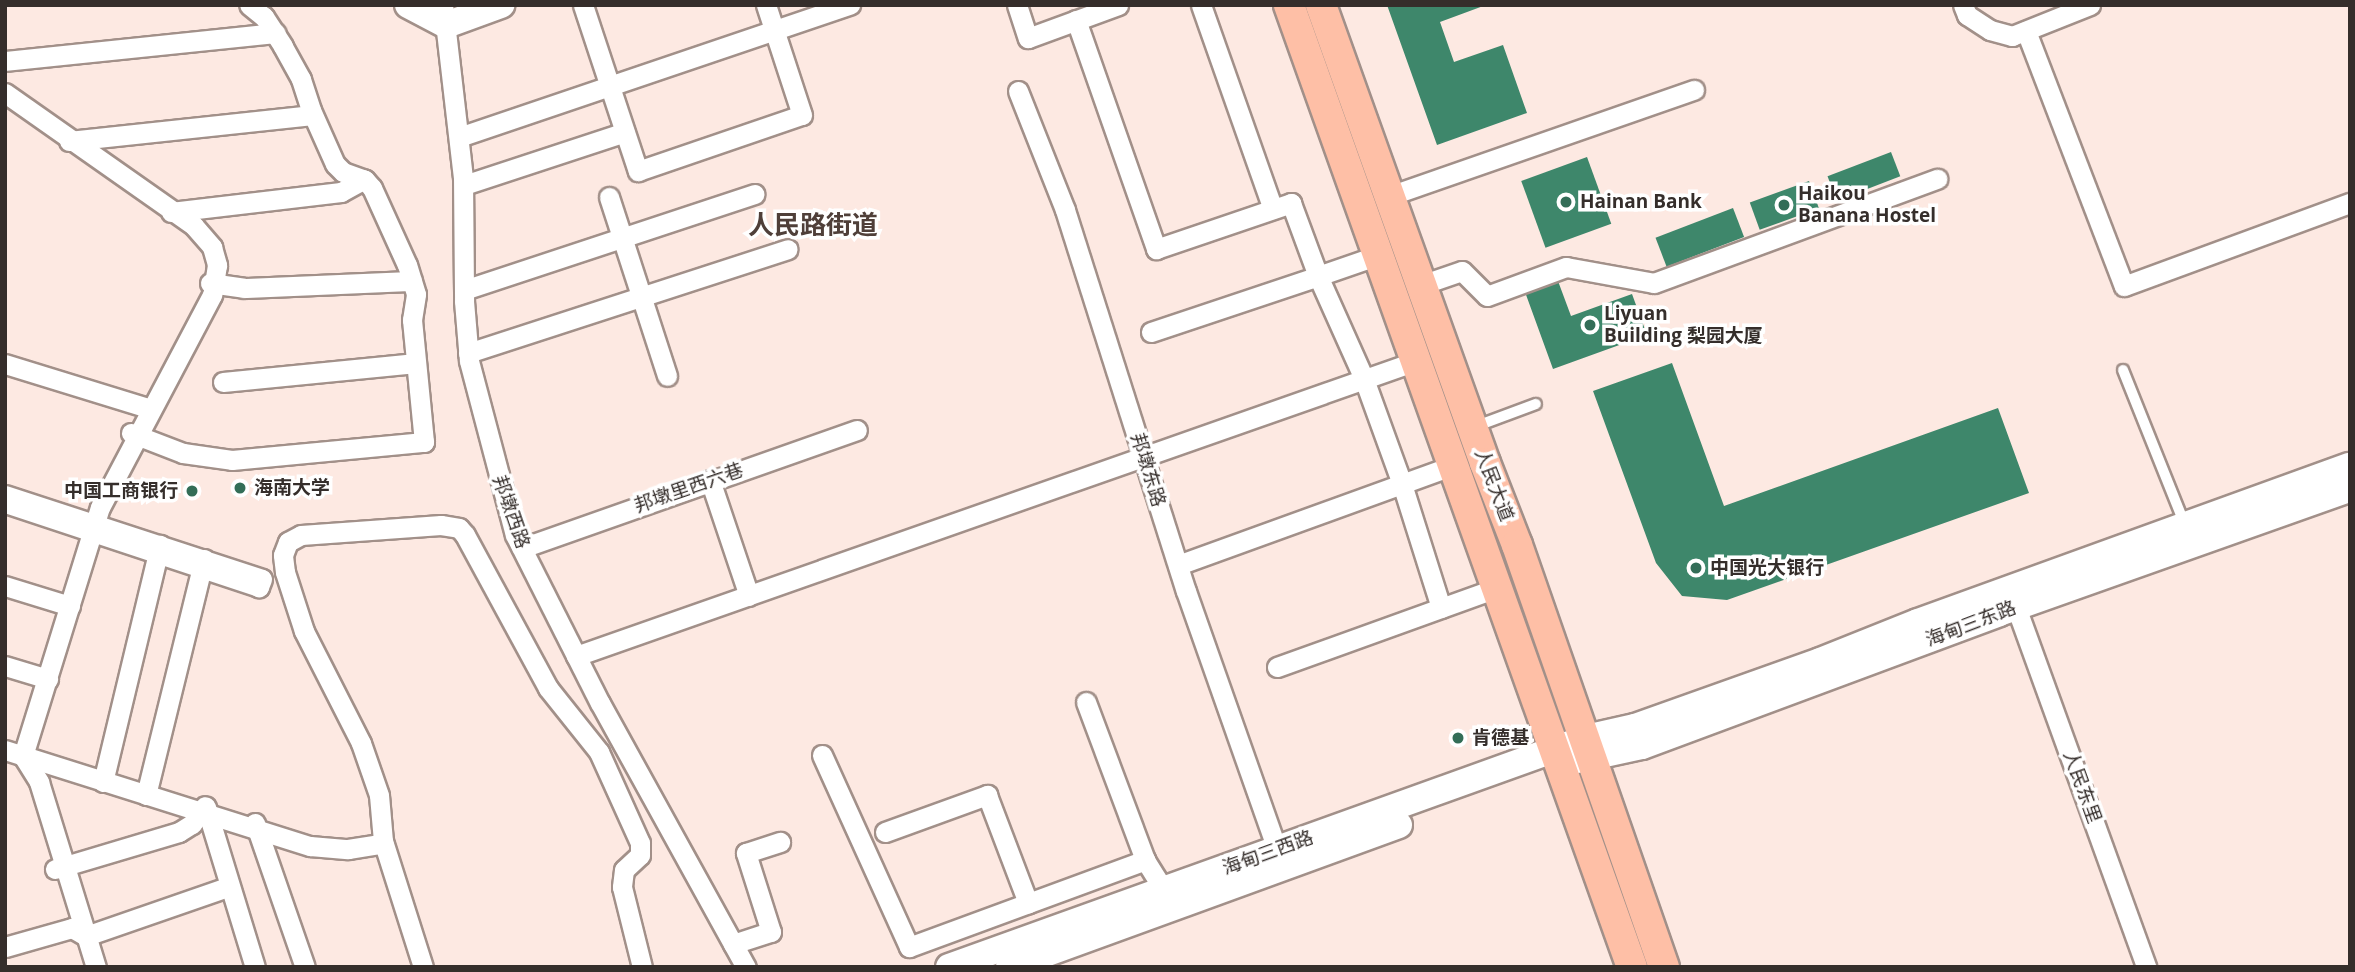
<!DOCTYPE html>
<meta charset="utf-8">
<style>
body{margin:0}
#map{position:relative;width:2355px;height:972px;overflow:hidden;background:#fde9e2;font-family:"Open Sans","Noto Sans SC",sans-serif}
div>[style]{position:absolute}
.building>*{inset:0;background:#3e876b;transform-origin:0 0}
.roads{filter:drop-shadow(2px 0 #a29089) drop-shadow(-2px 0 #a29089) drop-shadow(0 2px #a29089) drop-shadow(0 -2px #a29089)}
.lane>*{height:10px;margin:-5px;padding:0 5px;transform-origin:5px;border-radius:5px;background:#fff}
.street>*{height:19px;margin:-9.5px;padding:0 9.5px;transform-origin:9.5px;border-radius:9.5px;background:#fff}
.secondary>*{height:26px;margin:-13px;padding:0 13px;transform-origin:13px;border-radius:13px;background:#fff}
.primary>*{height:30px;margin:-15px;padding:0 15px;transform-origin:15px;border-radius:15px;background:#febfa6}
.dots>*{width:19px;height:19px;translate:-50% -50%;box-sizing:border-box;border:4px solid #fff;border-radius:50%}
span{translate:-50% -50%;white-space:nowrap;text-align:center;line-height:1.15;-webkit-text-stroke:7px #fff;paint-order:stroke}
.poi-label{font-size:19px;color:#352e2b;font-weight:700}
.left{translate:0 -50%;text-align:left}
.right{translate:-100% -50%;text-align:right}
.street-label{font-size:19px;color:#352e2b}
.district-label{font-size:26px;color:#4f3f39;font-weight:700}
.frame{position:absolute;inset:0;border:7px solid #352e2b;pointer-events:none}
</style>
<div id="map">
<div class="building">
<div style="clip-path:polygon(1387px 5px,1486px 5px,1440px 22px,1454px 62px,1503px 45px,1527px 113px,1437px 145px)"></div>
<div style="left:1891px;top:152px;width:26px;height:68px;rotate:69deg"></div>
<div style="left:1587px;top:157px;width:71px;height:70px;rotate:70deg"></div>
<div style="left:1809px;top:181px;width:29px;height:63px;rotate:70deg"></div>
<div style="left:1733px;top:208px;width:31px;height:83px;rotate:69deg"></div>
<div style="clip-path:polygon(1558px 281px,1571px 316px,1632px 294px,1647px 335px,1553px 369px,1525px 292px)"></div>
<div style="clip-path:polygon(1672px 363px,1724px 506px,1998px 408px,2029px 493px,1727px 600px,1682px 596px,1656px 563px,1593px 391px)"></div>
</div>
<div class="roads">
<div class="lane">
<div style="left:2123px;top:370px;width:167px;rotate:68.2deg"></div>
<div style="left:1474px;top:427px;width:66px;rotate:-20.4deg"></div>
</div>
<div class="street">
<div style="left:443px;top:5px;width:173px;rotate:83.4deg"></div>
<div style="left:463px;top:177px;width:124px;rotate:89.5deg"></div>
<div style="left:464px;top:301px;width:60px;rotate:85.2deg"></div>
<div style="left:469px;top:361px;width:180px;rotate:75.2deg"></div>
<div style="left:515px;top:535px;width:188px;rotate:63.2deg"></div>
<div style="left:600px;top:703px;width:302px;rotate:61.1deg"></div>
<div style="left:583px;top:5px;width:175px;rotate:71.7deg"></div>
<div style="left:638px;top:171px;width:173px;rotate:-18.9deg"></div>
<div style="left:802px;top:115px;width:116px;rotate:-108.1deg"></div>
<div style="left:1017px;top:5px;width:35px;rotate:72deg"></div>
<div style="left:1028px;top:38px;width:96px;rotate:-20.1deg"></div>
<div style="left:1201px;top:5px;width:216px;rotate:70.6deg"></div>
<div style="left:1963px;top:5px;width:11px;rotate:68deg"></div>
<div style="left:1967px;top:15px;width:27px;rotate:33deg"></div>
<div style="left:1990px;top:30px;width:23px;rotate:15deg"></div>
<div style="left:2012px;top:36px;width:84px;rotate:-21.7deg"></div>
<div style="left:1076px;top:20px;width:243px;rotate:70.7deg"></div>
<div style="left:1156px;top:249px;width:143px;rotate:-18.8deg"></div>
<div style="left:1291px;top:203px;width:78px;rotate:69.7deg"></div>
<div style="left:1318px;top:276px;width:65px;rotate:-19deg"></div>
<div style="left:2026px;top:31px;width:273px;rotate:69deg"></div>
<div style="left:2124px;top:286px;width:241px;rotate:-20.2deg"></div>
<div style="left:5px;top:61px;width:272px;rotate:-5.9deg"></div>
<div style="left:1018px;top:91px;width:128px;rotate:68.4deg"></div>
<div style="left:1065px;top:210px;width:400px;rotate:72.4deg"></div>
<div style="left:1186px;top:591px;width:275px;rotate:70.6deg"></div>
<div style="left:5px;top:93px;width:231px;rotate:35.1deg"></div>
<div style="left:194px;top:226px;width:28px;rotate:49deg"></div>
<div style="left:212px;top:247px;width:19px;rotate:74deg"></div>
<div style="left:217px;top:265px;width:30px;rotate:99deg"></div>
<div style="left:212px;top:295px;width:240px;rotate:117.8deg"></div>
<div style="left:100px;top:507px;width:261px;rotate:107.2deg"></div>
<div style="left:23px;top:756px;width:31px;rotate:58deg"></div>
<div style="left:39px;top:782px;width:194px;rotate:72.9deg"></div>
<div style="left:459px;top:137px;width:413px;rotate:-18.7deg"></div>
<div style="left:69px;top:141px;width:245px;rotate:-6.1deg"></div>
<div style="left:464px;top:185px;width:169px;rotate:-18.2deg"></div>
<div style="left:1389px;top:196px;width:323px;rotate:-19.2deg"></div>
<div style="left:609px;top:197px;width:188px;rotate:72deg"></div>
<div style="left:171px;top:212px;width:171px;rotate:-6.7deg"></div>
<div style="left:341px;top:192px;width:26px;rotate:-29deg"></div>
<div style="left:210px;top:283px;width:34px;rotate:8deg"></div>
<div style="left:244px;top:288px;width:168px;rotate:-2.4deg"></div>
<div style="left:1421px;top:285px;width:43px;rotate:-18.9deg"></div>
<div style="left:1462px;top:271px;width:35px;rotate:45deg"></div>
<div style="left:1487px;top:296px;width:84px;rotate:-20.2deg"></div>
<div style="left:1566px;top:267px;width:89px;rotate:10.3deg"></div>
<div style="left:1654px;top:283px;width:302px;rotate:-20.2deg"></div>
<div style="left:464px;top:290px;width:306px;rotate:-18.3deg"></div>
<div style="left:1151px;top:332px;width:176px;rotate:-18.5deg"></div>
<div style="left:1318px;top:276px;width:113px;rotate:65.9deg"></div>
<div style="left:1364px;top:379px;width:112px;rotate:70.1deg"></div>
<div style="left:1402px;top:484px;width:130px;rotate:72.5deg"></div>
<div style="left:468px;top:353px;width:336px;rotate:-18deg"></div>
<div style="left:5px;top:364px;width:153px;rotate:17.1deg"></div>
<div style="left:223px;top:382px;width:194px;rotate:-5.6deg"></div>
<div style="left:131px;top:433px;width:56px;rotate:21deg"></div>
<div style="left:183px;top:453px;width:49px;rotate:8.1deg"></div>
<div style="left:232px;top:460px;width:193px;rotate:-5.4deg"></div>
<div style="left:424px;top:442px;width:123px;rotate:-95.6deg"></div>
<div style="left:412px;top:320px;width:26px;rotate:-81deg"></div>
<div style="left:416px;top:294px;width:30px;rotate:-107deg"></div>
<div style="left:407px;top:265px;width:85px;rotate:-114.4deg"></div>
<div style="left:372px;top:188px;width:11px;rotate:-131deg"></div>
<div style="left:365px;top:180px;width:23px;rotate:-160deg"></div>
<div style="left:343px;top:172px;width:11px;rotate:-135deg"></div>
<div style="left:335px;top:164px;width:59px;rotate:-114deg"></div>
<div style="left:311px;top:110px;width:33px;rotate:-108deg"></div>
<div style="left:301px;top:79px;width:38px;rotate:-119deg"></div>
<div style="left:283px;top:46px;width:35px;rotate:-123deg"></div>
<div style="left:264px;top:17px;width:19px;rotate:-141deg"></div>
<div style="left:710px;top:480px;width:122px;rotate:71.4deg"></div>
<div style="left:5px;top:495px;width:270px;rotate:18.1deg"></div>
<div style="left:262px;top:579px;width:9px;rotate:111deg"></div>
<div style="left:259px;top:587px;width:268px;rotate:-161.7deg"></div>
<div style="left:522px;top:548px;width:355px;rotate:-19.4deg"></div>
<div style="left:1178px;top:565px;width:294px;rotate:-19.9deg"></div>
<div style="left:5px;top:586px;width:68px;rotate:17.1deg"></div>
<div style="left:2016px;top:607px;width:383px;rotate:70.1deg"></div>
<div style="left:576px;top:656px;width:890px;rotate:-19.35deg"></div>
<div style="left:5px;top:666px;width:45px;rotate:16.8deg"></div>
<div style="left:1277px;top:667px;width:233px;rotate:-19.8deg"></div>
<div style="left:1086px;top:702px;width:169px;rotate:69.5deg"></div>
<div style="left:5px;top:750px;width:320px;rotate:17.5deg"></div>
<div style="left:310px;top:846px;width:38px;rotate:5deg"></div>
<div style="left:348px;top:849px;width:36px;rotate:-9deg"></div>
<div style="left:822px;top:755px;width:211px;rotate:65.6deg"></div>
<div style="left:909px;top:947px;width:252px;rotate:-20.2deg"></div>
<div style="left:1145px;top:860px;width:36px;rotate:58deg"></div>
<div style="left:103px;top:782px;width:244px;rotate:-76.5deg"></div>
<div style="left:146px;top:795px;width:243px;rotate:-76.2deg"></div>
<div style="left:206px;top:807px;width:167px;rotate:73deg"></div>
<div style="left:255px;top:823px;width:152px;rotate:70.9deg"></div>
<div style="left:885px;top:832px;width:109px;rotate:-19.9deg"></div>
<div style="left:987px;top:795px;width:116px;rotate:69.2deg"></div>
<div style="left:55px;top:869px;width:129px;rotate:-16.6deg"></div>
<div style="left:179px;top:832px;width:15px;rotate:-32deg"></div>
<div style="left:192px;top:824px;width:22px;rotate:-54deg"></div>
<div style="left:733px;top:944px;width:40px;rotate:-18deg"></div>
<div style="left:771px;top:932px;width:83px;rotate:-107.6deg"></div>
<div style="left:746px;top:853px;width:36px;rotate:-18deg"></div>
<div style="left:5px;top:947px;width:70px;rotate:-15.8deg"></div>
<div style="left:72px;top:928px;width:16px;rotate:30deg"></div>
<div style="left:86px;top:936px;width:152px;rotate:-19.1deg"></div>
<div style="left:423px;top:967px;width:132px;rotate:-107.6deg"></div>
<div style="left:383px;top:841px;width:46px;rotate:-95deg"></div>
<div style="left:379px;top:795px;width:55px;rotate:-109.1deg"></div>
<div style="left:361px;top:743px;width:126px;rotate:-117deg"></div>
<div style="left:304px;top:631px;width:62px;rotate:-107.9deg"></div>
<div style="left:285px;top:572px;width:17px;rotate:-97deg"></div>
<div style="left:283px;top:555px;width:14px;rotate:-69deg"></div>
<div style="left:288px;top:542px;width:15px;rotate:-28deg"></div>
<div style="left:301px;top:535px;width:140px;rotate:-4.1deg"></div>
<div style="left:441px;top:525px;width:18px;rotate:9deg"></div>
<div style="left:459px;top:528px;width:9px;rotate:49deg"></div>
<div style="left:465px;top:535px;width:174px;rotate:61.5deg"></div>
<div style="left:548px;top:688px;width:82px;rotate:51.4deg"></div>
<div style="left:599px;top:752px;width:100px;rotate:65.7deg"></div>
<div style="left:640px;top:843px;width:12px;rotate:90deg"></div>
<div style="left:640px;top:855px;width:22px;rotate:137deg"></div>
<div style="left:624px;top:870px;width:17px;rotate:97deg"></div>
<div style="left:622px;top:887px;width:82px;rotate:76deg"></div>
</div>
<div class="secondary">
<div style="left:408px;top:5px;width:43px;rotate:27.8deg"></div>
<div style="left:446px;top:25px;width:59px;rotate:-20deg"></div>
<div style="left:1577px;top:760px;width:66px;rotate:-12.2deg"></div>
<div style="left:1642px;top:746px;width:381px;rotate:-20.4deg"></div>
<div style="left:1999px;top:613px;width:372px;rotate:-19.5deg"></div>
<div style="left:949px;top:967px;width:677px;rotate:-19.77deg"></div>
<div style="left:1586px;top:738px;width:50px;rotate:-12.7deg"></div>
<div style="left:1635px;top:727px;width:196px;rotate:-19.6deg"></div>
<div style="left:1820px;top:661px;width:105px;rotate:-21.7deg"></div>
<div style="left:1918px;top:622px;width:459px;rotate:-19.9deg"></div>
<div style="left:1009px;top:967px;width:415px;rotate:-20deg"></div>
</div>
<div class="primary">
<div style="left:1289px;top:5px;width:1021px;rotate:70.38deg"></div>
<div style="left:1321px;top:5px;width:486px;rotate:70.3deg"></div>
<div style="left:1485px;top:463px;width:88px;rotate:68.7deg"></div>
<div style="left:1517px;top:545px;width:447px;rotate:70.8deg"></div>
</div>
</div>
<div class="dots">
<div style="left:1566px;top:202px;background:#336d57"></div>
<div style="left:1784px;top:205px;background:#336d57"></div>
<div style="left:1590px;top:325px;background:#336d57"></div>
<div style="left:240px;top:488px;background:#336d57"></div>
<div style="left:192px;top:491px;background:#336d57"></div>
<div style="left:1696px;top:568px;background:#336d57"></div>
<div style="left:1458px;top:738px;background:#336d57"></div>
</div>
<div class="poi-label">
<span class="left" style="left:1798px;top:205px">Haikou<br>Banana Hostel</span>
<span class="left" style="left:1580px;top:202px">Hainan Bank</span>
<span class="left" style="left:1604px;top:325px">Liyuan<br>Building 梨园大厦</span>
<span class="left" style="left:254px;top:488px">海南大学</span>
<span class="right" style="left:178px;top:491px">中国工商银行</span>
<span class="left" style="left:1710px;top:568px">中国光大银行</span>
<span class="left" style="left:1472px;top:738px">肯德基</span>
</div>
<div class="street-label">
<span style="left:1148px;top:470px;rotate:73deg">邦墩东路</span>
<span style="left:1494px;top:485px;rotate:69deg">人民大道</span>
<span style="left:689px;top:488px;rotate:-19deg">邦墩里西六巷</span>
<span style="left:511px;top:512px;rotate:71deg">邦墩西路</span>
<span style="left:1971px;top:624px;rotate:-21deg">海甸三东路</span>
<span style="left:2082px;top:787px;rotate:70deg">人民东里</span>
<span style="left:1268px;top:853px;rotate:-20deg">海甸三西路</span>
</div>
<div class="district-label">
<span style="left:813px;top:225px">人民路街道</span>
</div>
<div class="frame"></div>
</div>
